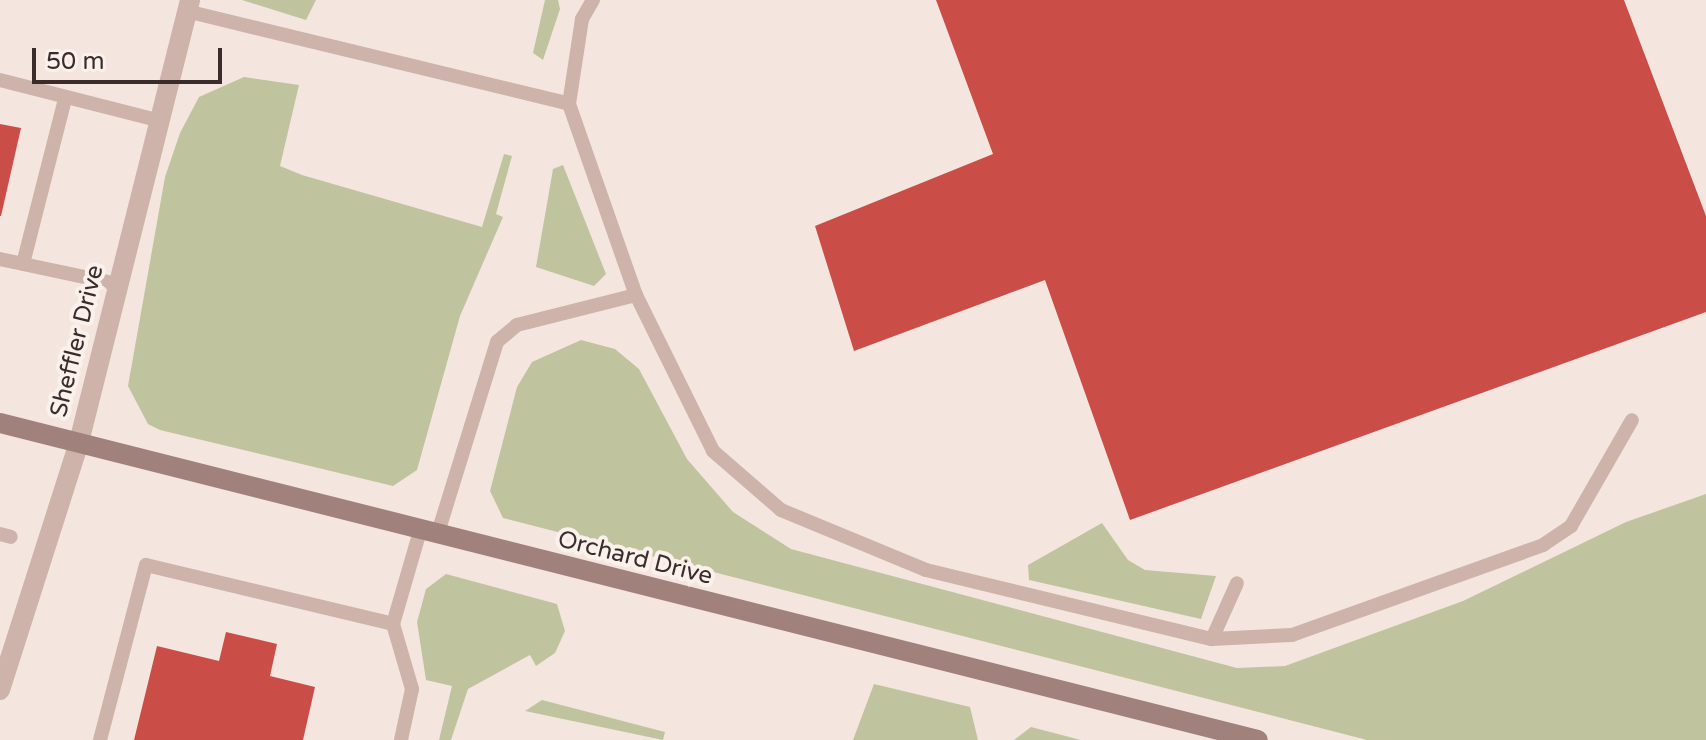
<!DOCTYPE html>
<style>
body{margin:0}
#map{position:relative;width:1706px;height:740px;overflow:hidden;background:#f4e6df;font-family:"Varela Round",sans-serif}
div>[style]{position:absolute}
.green>*{inset:0;background:#bfc49e}
.building>*{inset:0;background:#ca4d47}
.lane>*{height:14px;margin:-7px;padding:0 7px;transform-origin:7px;border-radius:7px;background:#cdb3aa}
.street>*{height:20px;margin:-10px;padding:0 10px;transform-origin:10px;border-radius:10px;background:#cdb3aa}
.secondary>*{height:20px;margin:-10px;padding:0 10px;transform-origin:10px;border-radius:10px;background:#a1817b}
span{translate:-50% -50%;white-space:nowrap;text-align:center;line-height:1.15;-webkit-text-stroke:8px #fbf1ec;paint-order:stroke}
.street-label{font-size:24px;color:#3a2c2a}
.scale{position:absolute;left:32px;top:48px;width:190px;height:36px;box-sizing:border-box;border:4px solid #3a2c2a;border-top:0;padding-left:10px;font-size:24px;line-height:28px;white-space:nowrap;color:#3a2c2a;-webkit-text-stroke:6px #fbf1ec;paint-order:stroke}
</style>
<div id="map">
<div class="green">
<div style="clip-path:polygon(242px 0,316px 0,306px 20px)"></div>
<div style="clip-path:polygon(545px 0,558px 0,560px 9px,543px 60px,533px 53px)"></div>
<div style="clip-path:polygon(244px 77px,299px 85px,280px 166px,302px 175px,482px 227px,504px 154px,512px 156px,496px 214px,503px 217px,460px 316px,417px 470px,393px 486px,160px 430px,148px 424px,128px 386px,165px 177px,180px 133px,199px 97px)"></div>
<div style="clip-path:polygon(563px 165px,606px 274px,594px 286px,536px 267px,553px 169px)"></div>
<div style="clip-path:polygon(581px 340px,615px 349px,639px 369px,687px 459px,733px 512px,791px 549px,1237px 668px,1285px 666px,1463px 601px,1626px 522px,1706px 494px,1706px 740px,1367px 740px,503px 518px,490px 491px,517px 387px,532px 362px)"></div>
<div style="clip-path:polygon(1102px 523px,1128px 560px,1145px 570px,1216px 576px,1201px 619px,1029px 580px,1028px 565px)"></div>
<div style="clip-path:polygon(446px 574px,557px 604px,565px 631px,555px 653px,536px 666px,530px 655px,468px 689px,451px 740px,439px 740px,452px 686px,426px 680px,417px 622px,426px 589px)"></div>
<div style="clip-path:polygon(874px 684px,970px 707px,978px 740px,853px 740px)"></div>
<div style="clip-path:polygon(542px 700px,665px 732px,663px 740px,525px 711px)"></div>
<div style="clip-path:polygon(1031px 727px,1081px 740px,1014px 740px)"></div>
</div>
<div class="building">
<div style="clip-path:polygon(936px 0,1624px 0,1706px 216px,1706px 312px,1130px 520px,1045px 280px,854px 351px,815px 226px,993px 154px)"></div>
<div style="clip-path:polygon(0 124px,21px 128px,1px 216px,0 216px)"></div>
<div style="clip-path:polygon(226px 632px,277px 644px,270px 676px,315px 687px,303px 740px,134px 740px,157px 646px,219px 661px)"></div>
</div>
<div class="lane">
<div style="left:186px;top:11px;width:394px;rotate:13.6deg"></div>
<div style="left:569px;top:104px;width:202px;rotate:70.7deg"></div>
<div style="left:636px;top:295px;width:123px;rotate:165.9deg"></div>
<div style="left:517px;top:325px;width:26px;rotate:140deg"></div>
<div style="left:497px;top:342px;width:203px;rotate:107.2deg"></div>
<div style="left:0;top:80px;width:162px;rotate:14.3deg"></div>
<div style="left:65px;top:99px;width:170px;rotate:104.3deg"></div>
<div style="left:23px;top:264px;width:96px;rotate:12deg"></div>
<div style="left:569px;top:104px;width:86px;rotate:-81.3deg"></div>
<div style="left:582px;top:19px;width:22px;rotate:-60deg"></div>
<div style="left:0;top:259px;width:24px;rotate:12deg"></div>
<div style="left:636px;top:295px;width:174px;rotate:63.7deg"></div>
<div style="left:713px;top:451px;width:90px;rotate:40.9deg"></div>
<div style="left:781px;top:510px;width:157px;rotate:22.5deg"></div>
<div style="left:926px;top:570px;width:294px;rotate:13.6deg"></div>
<div style="left:1212px;top:639px;width:80px;rotate:-2.9deg"></div>
<div style="left:1292px;top:635px;width:267px;rotate:-19.7deg"></div>
<div style="left:1543px;top:545px;width:34px;rotate:-34deg"></div>
<div style="left:1571px;top:526px;width:122px;rotate:-60.1deg"></div>
<div style="left:0;top:534px;width:11px;rotate:15deg"></div>
<div style="left:393px;top:624px;width:68px;rotate:73.7deg"></div>
<div style="left:412px;top:689px;width:52px;rotate:102.2deg"></div>
<div style="left:1212px;top:639px;width:61px;rotate:-65.9deg"></div>
<div style="left:100px;top:740px;width:181px;rotate:-75.3deg"></div>
<div style="left:146px;top:565px;width:254px;rotate:13.4deg"></div>
<div style="left:393px;top:624px;width:97px;rotate:-73.8deg"></div>
</div>
<div class="street">
<div style="left:0;top:690px;width:260px;rotate:-72.3deg"></div>
<div style="left:79px;top:442px;width:456px;rotate:-75.9deg"></div>
</div>
<div class="secondary">
<div style="left:0;top:423px;width:1297px;rotate:14.14deg"></div>
</div>
<div class="street-label">
<span style="left:77px;top:341px;rotate:-76deg">Sheffler Drive</span>
<span style="left:635px;top:558px;rotate:14deg">Orchard Drive</span>
</div>
<div class="scale">50 m</div>
</div>
